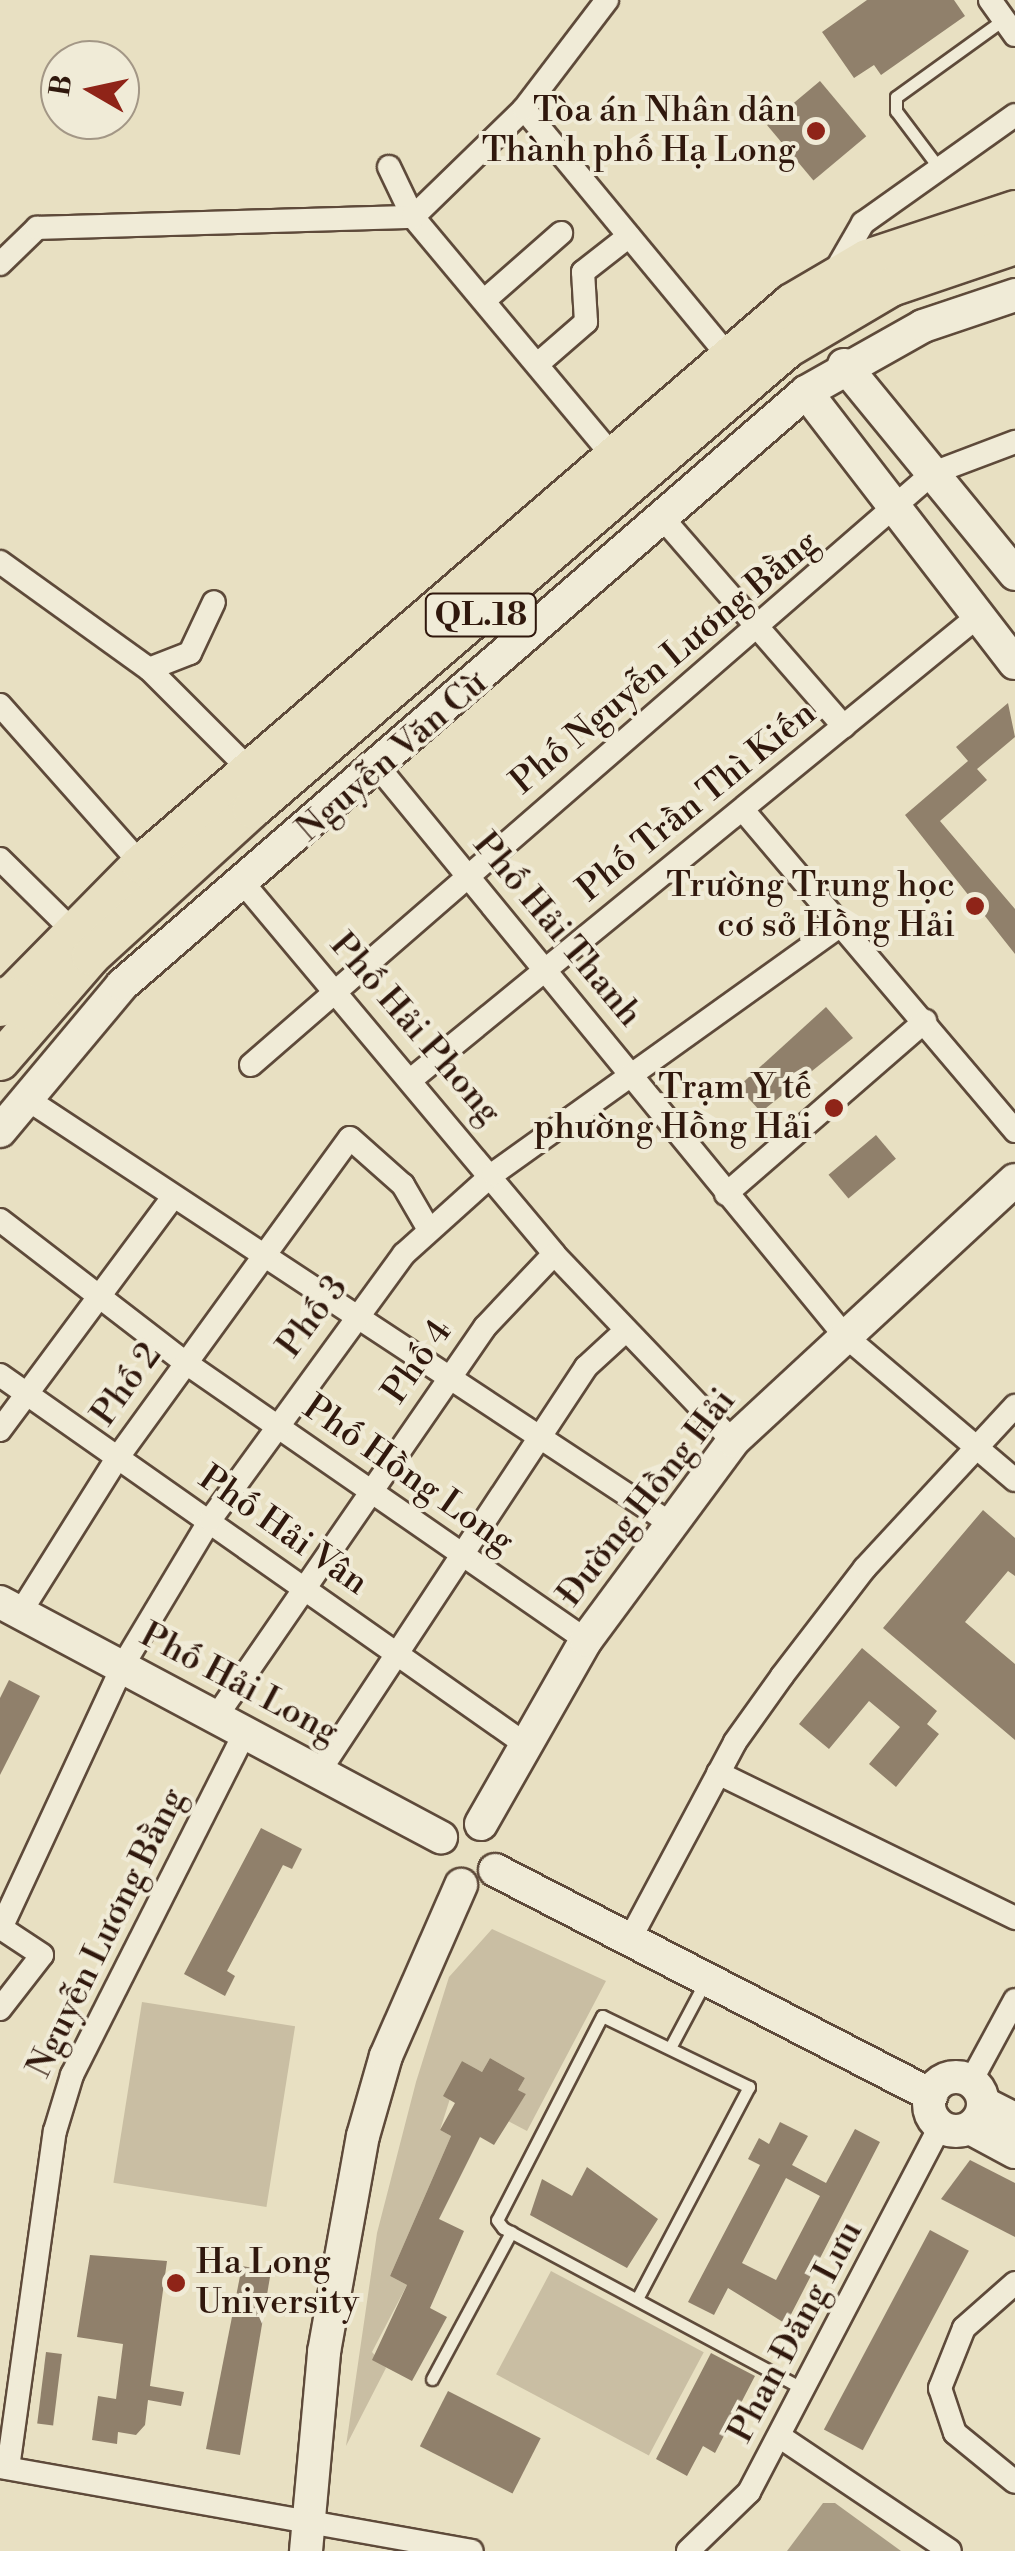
<!DOCTYPE html>
<meta charset="utf-8">
<style>
body{margin:0}
#map{position:relative;width:1015px;height:2551px;overflow:hidden;background:#e8e0c2;font-family:"Libre Bodoni",serif}
div>[style]{position:absolute}
.green>*{inset:0;background:#c9bea3;transform-origin:0 0}
.water>*{inset:0;background:#a99c84}
.building>*{inset:0;background:#90806b;transform-origin:0 0}
.roads{filter:drop-shadow(2px 0 #5e4a3a) drop-shadow(-2px 0 #5e4a3a) drop-shadow(0 2px #5e4a3a) drop-shadow(0 -2px #5e4a3a)}
.lane>*{height:11px;margin:-5.5px;padding:0 5.5px;transform-origin:5.5px;border-radius:5.5px;background:#f0ebd7}
.street>*{height:22px;margin:-11px;padding:0 11px;transform-origin:11px;border-radius:11px;background:#f0ebd7}
.secondary>*{height:32px;margin:-16px;padding:0 16px;transform-origin:16px;border-radius:16px;background:#f0ebd7}
.secondary>.ring{margin:-16px;padding:0;box-sizing:content-box;background:none;border:32px solid #f0ebd7;border-radius:50%}
.primary>*{height:38px;margin:-19px;padding:0 19px;transform-origin:19px;border-radius:19px;background:#e8e0c2}
.highway>*{height:42px;margin:-21px;padding:0 21px;transform-origin:21px;border-radius:21px;background:#e8e0c2}
.dots>*{width:28px;height:28px;translate:-50% -50%;box-sizing:border-box;border:5px solid #f0ebd7;border-radius:50%}
span{translate:-50% -50%;white-space:nowrap;text-align:center;line-height:1.15;-webkit-text-stroke:8px #f0ebd7;paint-order:stroke}
.shield-label span{padding:2px 8px;background:#f0ebd7;border:2px solid;border-radius:8px;-webkit-text-stroke-width:0}
.shield-label{font-size:32px;color:#30180d;font-weight:700}
.poi-label{font-size:35px;color:#30180d}
.right{translate:-100% -50%;text-align:right}
.left{translate:0 -50%;text-align:left}
.street-label{font-size:35px;color:#30180d}
.north{position:absolute;left:40px;top:40px;width:100px;height:100px;box-sizing:border-box;background:#f0ebd7;border:2px solid #a39786;border-radius:50%;rotate:279deg;font-size:28px;font-weight:700;line-height:40px;text-align:center;color:#30180d}
.north::after{content:'';display:block;margin:auto;width:35px;height:45px;background:#8f2418;clip-path:polygon(50% 0,100% 100%,50% 72%,0 100%)}
</style>
<div id="map">
<div class="green">
<div style="clip-path:polygon(492px 1929px,606px 1981px,527px 2131px,508px 2121px,526px 2094px,518px 2090px,525px 2078px,490px 2058px,482px 2072px,462px 2061px,440px 2130px,451px 2136px,390px 2276px,407px 2285px,372px 2352px,386px 2368px,346px 2446px,377px 2233px,416px 2082px,449px 1977px)"></div>
<div style="left:142px;top:2002px;width:155px;height:183px;rotate:9deg"></div>
<div style="left:551px;top:2271px;width:173px;height:117px;rotate:28deg"></div>
</div>
<div class="water">
<div style="clip-path:polygon(823px 2503px,835px 2503px,901px 2551px,787px 2551px)"></div>
</div>
<div class="building">
<div style="clip-path:polygon(867px 0,954px 0,965px 16px,881px 75px,874px 65px,854px 78px,822px 32px)"></div>
<div style="left:820px;top:81px;width:72px;height:69px;rotate:50deg"></div>
<div style="clip-path:polygon(1008px 703px,1015px 737px,977px 769px,987px 780px,940px 821px,1015px 909px,1015px 954px,905px 815px,968px 761px,956px 747px)"></div>
<div style="clip-path:polygon(826px 1007px,853px 1038px,761px 1112px,738px 1087px)"></div>
<div style="left:876px;top:1135px;width:31px;height:62px;rotate:50deg"></div>
<div style="clip-path:polygon(983px 1510px,1015px 1538px,1015px 1576px,1008px 1571px,965px 1622px,1015px 1664px,1015px 1740px,883px 1628px)"></div>
<div style="clip-path:polygon(862px 1648px,937px 1711px,927px 1724px,939px 1734px,896px 1787px,869px 1764px,900px 1727px,869px 1701px,829px 1749px,799px 1724px)"></div>
<div style="clip-path:polygon(9px 1680px,40px 1696px,0 1775px,0 1698px)"></div>
<div style="clip-path:polygon(261px 1828px,302px 1849px,292px 1869px,283px 1865px,227px 1971px,235px 1976px,225px 1996px,184px 1974px)"></div>
<div style="clip-path:polygon(490px 2058px,525px 2078px,518px 2090px,526px 2094px,494px 2145px,480px 2137px,439px 2219px,464px 2231px,430px 2308px,447px 2317px,412px 2381px,372px 2360px,407px 2285px,390px 2276px,451px 2136px,440px 2130px,455px 2103px,443px 2096px,462px 2061px,482px 2072px)"></div>
<div style="clip-path:polygon(evenodd,780px 2122px,808px 2136px,792px 2165px,826px 2183px,855px 2129px,880px 2142px,786px 2324px,728px 2288px,714px 2315px,688px 2302px,760px 2165px,748px 2159px,759px 2138px,769px 2144px,780px 2122px,786px 2178px,820px 2196px,776px 2280px,742px 2263px,786px 2178px)"></div>
<div style="clip-path:polygon(970px 2160px,1015px 2183px,1015px 2237px,941px 2199px)"></div>
<div style="clip-path:polygon(587px 2167px,658px 2219px,627px 2268px,530px 2215px,542px 2179px,572px 2196px)"></div>
<div style="left:930px;top:2230px;width:44px;height:226px;rotate:28deg"></div>
<div style="clip-path:polygon(90px 2255px,167px 2261px,150px 2386px,184px 2392px,181px 2406px,148px 2400px,145px 2425px,136px 2435px,118px 2432px,117px 2444px,92px 2440px,98px 2396px,116px 2399px,123px 2344px,77px 2337px)"></div>
<div style="clip-path:polygon(242px 2266px,271px 2271px,240px 2455px,206px 2449px)"></div>
<div style="left:46px;top:2352px;width:16px;height:72px;rotate:7deg"></div>
<div style="clip-path:polygon(711px 2353px,755px 2376px,715px 2453px,703px 2446px,687px 2476px,656px 2459px)"></div>
<div style="left:448px;top:2391px;width:104px;height:62px;rotate:27deg"></div>
</div>
<div class="roads">
<div class="lane">
<div style="left:939px;top:168px;width:71px;rotate:-127deg"></div>
<div style="left:896px;top:111px;width:14px;rotate:-90deg"></div>
<div style="left:896px;top:97px;width:133px;rotate:-35.8deg"></div>
<div style="left:671px;top:2046px;width:70px;rotate:-62deg"></div>
<div style="left:637px;top:2299px;width:240px;rotate:-62.2deg"></div>
<div style="left:749px;top:2087px;width:163px;rotate:-154.2deg"></div>
<div style="left:602px;top:2016px;width:229px;rotate:117.2deg"></div>
<div style="left:497px;top:2220px;width:10px;rotate:53deg"></div>
<div style="left:503px;top:2228px;width:340px;rotate:28.2deg"></div>
<div style="left:432px;top:2379px;width:167px;rotate:-61.7deg"></div>
</div>
<div class="street">
<div style="left:990px;top:0;width:43px;rotate:54.5deg"></div>
<div style="left:524px;top:109px;width:318px;rotate:50.4deg"></div>
<div style="left:389px;top:167px;width:55px;rotate:64.4deg"></div>
<div style="left:413px;top:217px;width:323px;rotate:50.1deg"></div>
<div style="left:0;top:264px;width:52px;rotate:-44.2deg"></div>
<div style="left:37px;top:228px;width:376px;rotate:-1.7deg"></div>
<div style="left:413px;top:217px;width:155px;rotate:-44.2deg"></div>
<div style="left:524px;top:109px;width:137px;rotate:-52.7deg"></div>
<div style="left:833px;top:275px;width:60px;rotate:-60deg"></div>
<div style="left:863px;top:223px;width:186px;rotate:-35.4deg"></div>
<div style="left:486px;top:299px;width:100px;rotate:-41.3deg"></div>
<div style="left:540px;top:362px;width:61px;rotate:-41deg"></div>
<div style="left:586px;top:322px;width:50px;rotate:-93.4deg"></div>
<div style="left:583px;top:272px;width:58px;rotate:-38deg"></div>
<div style="left:666px;top:522px;width:271px;rotate:49deg"></div>
<div style="left:0;top:562px;width:183px;rotate:35.7deg"></div>
<div style="left:149px;top:669px;width:147px;rotate:45deg"></div>
<div style="left:149px;top:669px;width:44px;rotate:-21.3deg"></div>
<div style="left:190px;top:653px;width:56px;rotate:-64.8deg"></div>
<div style="left:0;top:705px;width:213px;rotate:48.4deg"></div>
<div style="left:379px;top:768px;width:733px;rotate:50.64deg"></div>
<div style="left:844px;top:1335px;width:224px;rotate:40.3deg"></div>
<div style="left:743px;top:810px;width:421px;rotate:49.7deg"></div>
<div style="left:0;top:859px;width:104px;rotate:44.6deg"></div>
<div style="left:244px;top:884px;width:483px;rotate:50deg"></div>
<div style="left:554px;top:1254px;width:259px;rotate:46.3deg"></div>
<div style="left:251px;top:1065px;width:903px;rotate:-40.96deg"></div>
<div style="left:933px;top:473px;width:88px;rotate:-20.7deg"></div>
<div style="left:413px;top:1078px;width:728px;rotate:-39.26deg"></div>
<div style="left:24px;top:1097px;width:774px;rotate:33.4deg"></div>
<div style="left:726px;top:1194px;width:264px;rotate:-41deg"></div>
<div style="left:0;top:1220px;width:235px;rotate:37.6deg"></div>
<div style="left:186px;top:1363px;width:487px;rotate:34.7deg"></div>
<div style="left:0;top:1375px;width:642px;rotate:35.1deg"></div>
<div style="left:0;top:1430px;width:289px;rotate:-53.4deg"></div>
<div style="left:20px;top:1613px;width:184px;rotate:-57.9deg"></div>
<div style="left:118px;top:1457px;width:394px;rotate:-54deg"></div>
<div style="left:350px;top:1138px;width:71px;rotate:41.6deg"></div>
<div style="left:403px;top:1185px;width:50px;rotate:59.8deg"></div>
<div style="left:216px;top:1717px;width:474px;rotate:-55.4deg"></div>
<div style="left:485px;top:1327px;width:100px;rotate:-46.6deg"></div>
<div style="left:319px;top:1772px;width:485px;rotate:-56.6deg"></div>
<div style="left:586px;top:1367px;width:52px;rotate:-42.6deg"></div>
<div style="left:718px;top:1773px;width:331px;rotate:26deg"></div>
<div style="left:630px;top:1939px;width:223px;rotate:-61.9deg"></div>
<div style="left:735px;top:1742px;width:81px;rotate:-54.5deg"></div>
<div style="left:782px;top:1676px;width:136px;rotate:-52.5deg"></div>
<div style="left:865px;top:1568px;width:221px;rotate:-47.2deg"></div>
<div style="left:0;top:2009px;width:68px;rotate:-52.1deg"></div>
<div style="left:42px;top:1955px;width:49px;rotate:-146.6deg"></div>
<div style="left:1px;top:1928px;width:288px;rotate:-65.1deg"></div>
<div style="left:122px;top:1667px;width:171px;rotate:-59.1deg"></div>
<div style="left:210px;top:1520px;width:329px;rotate:-53.9deg"></div>
<div style="left:404px;top:1254px;width:120px;rotate:-42deg"></div>
<div style="left:493px;top:1174px;width:426px;rotate:-35.6deg"></div>
<div style="left:971px;top:2081px;width:92px;rotate:-61.5deg"></div>
<div style="left:1015px;top:2283px;width:68px;rotate:138.6deg"></div>
<div style="left:964px;top:2328px;width:65px;rotate:111.8deg"></div>
<div style="left:940px;top:2388px;width:47px;rotate:71.6deg"></div>
<div style="left:955px;top:2433px;width:77px;rotate:39.2deg"></div>
<div style="left:782px;top:2438px;width:202px;rotate:33.9deg"></div>
<div style="left:0;top:2467px;width:479px;rotate:10.1deg"></div>
<div style="left:8px;top:2468px;width:340px;rotate:-82.1deg"></div>
<div style="left:55px;top:2131px;width:59px;rotate:-73.1deg"></div>
<div style="left:72px;top:2075px;width:383px;rotate:-63.2deg"></div>
<div style="left:688px;top:2551px;width:85px;rotate:-44deg"></div>
<div style="left:749px;top:2492px;width:412px;rotate:-62.4deg"></div>
</div>
<div class="secondary">
<div style="left:844px;top:365px;width:270px;rotate:50.7deg"></div>
<div style="left:806px;top:392px;width:342px;rotate:52.4deg"></div>
<div style="left:0;top:1131px;width:190px;rotate:-50.1deg"></div>
<div style="left:122px;top:985px;width:905px;rotate:-40.92deg"></div>
<div style="left:806px;top:392px;width:134px;rotate:-29.4deg"></div>
<div style="left:923px;top:326px;width:97px;rotate:-18.6deg"></div>
<div style="left:0;top:1602px;width:500px;rotate:28.1deg"></div>
<div style="left:481px;top:1824px;width:212px;rotate:-60.3deg"></div>
<div style="left:586px;top:1640px;width:247px;rotate:-53.5deg"></div>
<div style="left:733px;top:1441px;width:384px;rotate:-42.8deg"></div>
<div style="left:495px;top:1870px;width:491px;rotate:27.3deg"></div>
<div class="ring" style="left:929px;top:2077px;width:22px;height:22px"></div>
<div style="left:983px;top:2103px;width:36px;rotate:27deg"></div>
<div style="left:970px;top:2128px;width:51px;rotate:28.1deg"></div>
<div style="left:306px;top:2551px;width:200px;rotate:-84.8deg"></div>
<div style="left:324px;top:2352px;width:219px;rotate:-79.8deg"></div>
<div style="left:363px;top:2136px;width:83px;rotate:-74deg"></div>
<div style="left:386px;top:2056px;width:187px;rotate:-66.3deg"></div>
</div>
<div class="primary">
<div style="left:0;top:1007px;width:201px;rotate:-45.4deg"></div>
<div style="left:141px;top:864px;width:859px;rotate:-40.75deg"></div>
<div style="left:792px;top:303px;width:87px;rotate:-30.4deg"></div>
<div style="left:867px;top:259px;width:156px;rotate:-18.3deg"></div>
<div style="left:0;top:1061px;width:139px;rotate:-49.1deg"></div>
<div style="left:91px;top:956px;width:218px;rotate:-42.4deg"></div>
<div style="left:252px;top:809px;width:707px;rotate:-40.7deg"></div>
<div style="left:788px;top:348px;width:120px;rotate:-30.6deg"></div>
<div style="left:891px;top:287px;width:131px;rotate:-18.7deg"></div>
</div>
<div class="highway">
<div style="left:7px;top:998px;width:35px;rotate:24deg"></div>
</div>
</div>
<div class="dots">
<div style="left:816px;top:131px;background:#8f2418"></div>
<div style="left:975px;top:906px;background:#8f2418"></div>
<div style="left:834px;top:1108px;background:#8f2418"></div>
<div style="left:176px;top:2283px;background:#8f2418"></div>
</div>
<div class="shield-label">
<span style="left:481px;top:615px">QL.18</span>
</div>
<div class="poi-label">
<span class="right" style="left:796px;top:131px">Tòa án Nhân dân<br>Thành phố Hạ Long</span>
<span class="right" style="left:955px;top:906px">Trường Trung học<br>cơ sở Hồng Hải</span>
<span class="right" style="left:812px;top:1108px">Trạm Y tế<br>phường Hồng Hải</span>
<span class="left" style="left:196px;top:2283px">Ha Long<br>University</span>
</div>
<div class="street-label">
<span style="left:665px;top:663px;rotate:-40deg">Phố Nguyễn Lương Bằng</span>
<span style="left:392px;top:757px;rotate:-41deg">Nguyễn Văn Cừ</span>
<span style="left:697px;top:802px;rotate:-39deg">Phố Trần Thì Kiến</span>
<span style="left:557px;top:930px;rotate:50deg">Phố Hải Thanh</span>
<span style="left:415px;top:1029px;rotate:49deg">Phố Hải Phong</span>
<span style="left:313px;top:1317px;rotate:-53deg">Phố 3</span>
<span style="left:418px;top:1362px;rotate:-55deg">Phố 4</span>
<span style="left:127px;top:1385px;rotate:-54deg">Phố 2</span>
<span style="left:408px;top:1475px;rotate:35deg">Phố Hồng Long</span>
<span style="left:647px;top:1498px;rotate:-52deg">Đường Hồng Hải</span>
<span style="left:283px;top:1531px;rotate:35deg">Phố Hải Vân</span>
<span style="left:239px;top:1684px;rotate:28deg">Phố Hải Long</span>
<span style="left:107px;top:1933px;rotate:-64deg">Nguyễn Lương Bằng</span>
<span style="left:796px;top:2332px;rotate:-62deg">Phan Đăng Lưu</span>
</div>
<div class="north">B</div>
</div>
